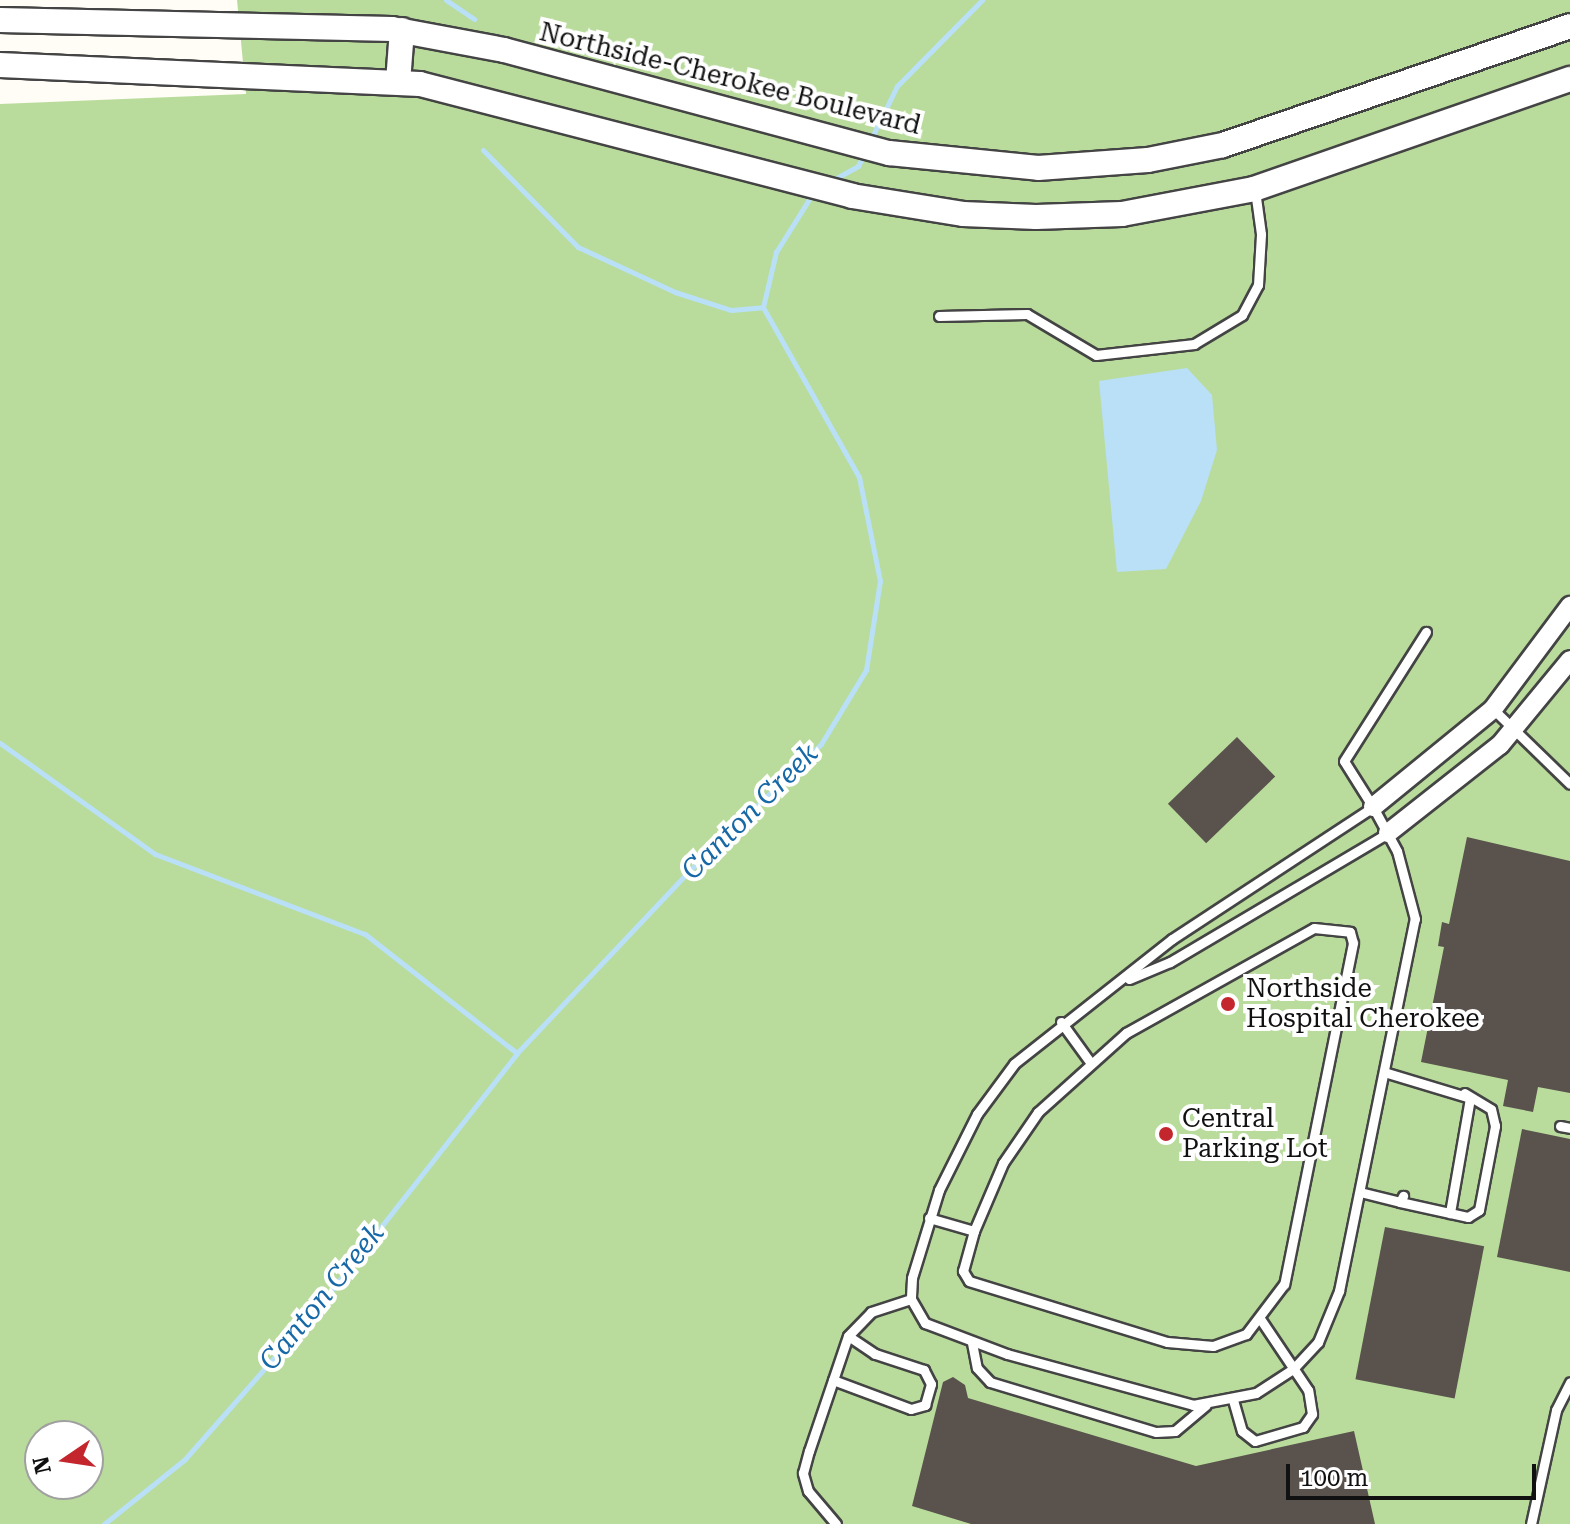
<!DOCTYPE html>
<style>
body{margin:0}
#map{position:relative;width:1570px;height:1524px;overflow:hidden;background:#fffdf5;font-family:"Roboto Serif",serif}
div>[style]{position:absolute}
.forest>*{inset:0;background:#b9dc9c}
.water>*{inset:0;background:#b9e0f7}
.stream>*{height:5px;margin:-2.5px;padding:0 2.5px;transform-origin:2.5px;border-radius:2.5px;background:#b9e0f7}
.building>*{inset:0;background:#5a524d;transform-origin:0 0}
.roads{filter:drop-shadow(2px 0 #444) drop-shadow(-2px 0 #444) drop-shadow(0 2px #444) drop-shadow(0 -2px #444)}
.service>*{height:9px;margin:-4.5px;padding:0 4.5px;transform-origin:4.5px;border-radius:4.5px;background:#fff}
.minor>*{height:18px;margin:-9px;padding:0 9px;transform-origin:9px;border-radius:9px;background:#fff}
.tertiary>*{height:24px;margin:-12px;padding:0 12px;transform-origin:12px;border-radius:12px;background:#fff}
.dots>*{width:22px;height:22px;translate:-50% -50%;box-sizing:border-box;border:4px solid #fff;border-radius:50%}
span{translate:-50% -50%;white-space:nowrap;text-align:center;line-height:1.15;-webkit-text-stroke:8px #fff;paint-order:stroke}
.street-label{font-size:26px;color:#111}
.poi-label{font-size:26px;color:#111}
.left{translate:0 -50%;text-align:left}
.water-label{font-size:28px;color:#1768a6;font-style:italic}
.north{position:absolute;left:24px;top:1420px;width:80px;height:80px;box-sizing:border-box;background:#fff;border:2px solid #a0a0a0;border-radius:50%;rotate:257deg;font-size:22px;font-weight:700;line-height:32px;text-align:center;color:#111}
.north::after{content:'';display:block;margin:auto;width:28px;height:36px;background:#c4262e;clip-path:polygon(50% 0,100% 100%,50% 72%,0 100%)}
.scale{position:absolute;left:1286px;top:1464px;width:250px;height:36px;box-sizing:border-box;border:4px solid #111;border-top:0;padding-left:10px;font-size:24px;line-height:28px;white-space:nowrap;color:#111;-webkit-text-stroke:6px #fff;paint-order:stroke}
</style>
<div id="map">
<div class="forest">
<div style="clip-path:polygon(evenodd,237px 0,1570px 0,1570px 1524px,0 1524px,0 104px,246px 94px,237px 0,40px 1436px,88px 1436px,88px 1484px,40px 1484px,40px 1436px)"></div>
</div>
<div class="water">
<div style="clip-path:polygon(1187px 368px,1212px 395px,1217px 450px,1201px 501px,1166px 569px,1117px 572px,1099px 381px)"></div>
</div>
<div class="stream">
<div style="left:446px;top:0;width:34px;rotate:34deg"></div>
<div style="left:871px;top:139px;width:59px;rotate:-63.9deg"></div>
<div style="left:897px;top:86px;width:121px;rotate:-45.3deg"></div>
<div style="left:483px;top:150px;width:136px;rotate:45.6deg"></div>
<div style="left:578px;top:247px;width:107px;rotate:24.9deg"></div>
<div style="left:675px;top:292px;width:59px;rotate:17.8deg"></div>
<div style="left:731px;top:310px;width:32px;rotate:-5deg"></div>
<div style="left:831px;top:181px;width:31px;rotate:-29deg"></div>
<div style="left:858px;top:166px;width:16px;rotate:-63deg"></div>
<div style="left:0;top:743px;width:191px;rotate:35.6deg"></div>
<div style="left:155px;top:854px;width:225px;rotate:20.9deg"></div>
<div style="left:365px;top:934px;width:193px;rotate:38.1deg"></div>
<div style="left:104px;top:1524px;width:104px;rotate:-38.7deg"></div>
<div style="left:185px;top:1459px;width:197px;rotate:-48.7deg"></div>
<div style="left:315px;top:1311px;width:328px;rotate:-51.9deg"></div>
<div style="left:517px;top:1053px;width:248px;rotate:-46.6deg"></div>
<div style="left:687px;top:873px;width:186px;rotate:-43.9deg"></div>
<div style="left:821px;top:744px;width:87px;rotate:-58.7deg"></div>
<div style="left:866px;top:670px;width:90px;rotate:-81.1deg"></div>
<div style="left:880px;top:581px;width:106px;rotate:-101.4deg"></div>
<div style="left:859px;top:477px;width:195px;rotate:-119.5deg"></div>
<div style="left:763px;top:307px;width:57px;rotate:-76.7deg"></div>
<div style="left:776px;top:252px;width:70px;rotate:-57.9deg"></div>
</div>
<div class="building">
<div style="left:1237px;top:737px;width:55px;height:96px;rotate:46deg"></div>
<div style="clip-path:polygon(1467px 837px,1570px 861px,1570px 1093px,1538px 1087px,1533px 1112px,1503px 1106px,1508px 1080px,1421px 1062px,1444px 947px,1438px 946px,1442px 922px,1449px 924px)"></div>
<div style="clip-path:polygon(1522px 1129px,1570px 1139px,1570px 1272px,1497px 1257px)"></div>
<div style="left:1385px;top:1227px;width:101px;height:155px;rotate:11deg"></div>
<div style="clip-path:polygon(953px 1377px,965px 1385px,968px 1398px,1196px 1466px,1354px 1431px,1375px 1524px,971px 1524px,912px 1506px,943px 1382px)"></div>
</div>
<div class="roads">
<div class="service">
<div style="left:939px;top:316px;width:88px;rotate:-1.3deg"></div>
<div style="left:1027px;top:314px;width:80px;rotate:30.7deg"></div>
<div style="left:1096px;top:355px;width:99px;rotate:-6.4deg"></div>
<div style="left:1194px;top:344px;width:56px;rotate:-31.1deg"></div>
<div style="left:1242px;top:315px;width:34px;rotate:-62deg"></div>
<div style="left:1258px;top:285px;width:51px;rotate:-86.6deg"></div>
<div style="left:1261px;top:234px;width:44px;rotate:-97.8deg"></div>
<div style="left:1493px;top:709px;width:107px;rotate:44.2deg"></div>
<div style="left:1373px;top:807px;width:240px;rotate:146.7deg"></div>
<div style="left:1172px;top:939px;width:201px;rotate:141.7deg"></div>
<div style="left:1014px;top:1064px;width:62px;rotate:126.5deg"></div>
<div style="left:977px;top:1114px;width:85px;rotate:116.6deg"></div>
<div style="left:939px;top:1190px;width:92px;rotate:107.1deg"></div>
<div style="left:912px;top:1278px;width:21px;rotate:93deg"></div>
<div style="left:911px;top:1299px;width:28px;rotate:60deg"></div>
<div style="left:925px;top:1323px;width:88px;rotate:20.7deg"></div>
<div style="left:1007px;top:1354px;width:193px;rotate:15.3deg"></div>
<div style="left:1193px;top:1405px;width:64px;rotate:-10.8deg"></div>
<div style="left:1256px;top:1393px;width:44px;rotate:-33deg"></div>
<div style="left:1293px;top:1369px;width:37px;rotate:-47deg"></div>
<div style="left:1318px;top:1342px;width:55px;rotate:-67.6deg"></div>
<div style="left:1339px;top:1291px;width:380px;rotate:-78.5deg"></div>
<div style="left:1415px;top:919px;width:70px;rotate:-104.8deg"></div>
<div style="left:1397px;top:851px;width:50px;rotate:-118.6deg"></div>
<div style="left:1373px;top:807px;width:54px;rotate:-122.2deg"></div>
<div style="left:1344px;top:761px;width:153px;rotate:-57.6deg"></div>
<div style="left:1129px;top:979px;width:44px;rotate:-22.5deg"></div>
<div style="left:1170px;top:962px;width:253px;rotate:-30.6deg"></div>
<div style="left:1061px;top:1022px;width:49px;rotate:54.1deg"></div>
<div style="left:1384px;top:1072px;width:90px;rotate:16.8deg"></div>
<div style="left:1470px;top:1098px;width:117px;rotate:99.9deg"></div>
<div style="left:1560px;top:1126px;width:10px;rotate:11deg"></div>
<div style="left:1360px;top:1192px;width:41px;rotate:14deg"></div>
<div style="left:1400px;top:1202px;width:7px;rotate:-63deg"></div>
<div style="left:1400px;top:1202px;width:70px;rotate:12.4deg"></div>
<div style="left:1468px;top:1217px;width:13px;rotate:-32deg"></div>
<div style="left:1479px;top:1210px;width:86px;rotate:-79.2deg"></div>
<div style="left:1495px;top:1126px;width:17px;rotate:-103deg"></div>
<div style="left:1491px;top:1109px;width:31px;rotate:-149deg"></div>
<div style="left:929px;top:1218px;width:47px;rotate:16.1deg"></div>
<div style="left:974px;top:1231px;width:74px;rotate:-66.9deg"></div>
<div style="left:1003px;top:1163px;width:62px;rotate:-55.5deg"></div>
<div style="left:1038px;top:1112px;width:118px;rotate:-41.9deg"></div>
<div style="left:1126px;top:1033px;width:215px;rotate:-29.2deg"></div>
<div style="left:1314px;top:928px;width:36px;rotate:6deg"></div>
<div style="left:1350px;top:932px;width:11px;rotate:75deg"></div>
<div style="left:1353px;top:943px;width:348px;rotate:101.4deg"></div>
<div style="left:1284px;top:1284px;width:63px;rotate:127.2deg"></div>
<div style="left:1246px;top:1334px;width:35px;rotate:160deg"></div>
<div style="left:1213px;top:1346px;width:46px;rotate:-175deg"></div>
<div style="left:1167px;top:1342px;width:207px;rotate:-162.9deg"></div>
<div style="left:969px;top:1281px;width:12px;rotate:-121deg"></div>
<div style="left:963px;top:1271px;width:41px;rotate:-74.6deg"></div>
<div style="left:972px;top:1343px;width:25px;rotate:79deg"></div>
<div style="left:977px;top:1368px;width:19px;rotate:47deg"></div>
<div style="left:990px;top:1382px;width:173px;rotate:16.8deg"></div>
<div style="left:1156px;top:1432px;width:19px;rotate:-3deg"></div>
<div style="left:1175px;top:1431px;width:40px;rotate:-40deg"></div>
<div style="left:833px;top:1380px;width:83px;rotate:20.4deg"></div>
<div style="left:911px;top:1409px;width:15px;rotate:-16deg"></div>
<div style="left:925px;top:1405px;width:22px;rotate:-74deg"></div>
<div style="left:931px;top:1384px;width:16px;rotate:-117deg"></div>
<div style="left:924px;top:1370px;width:52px;rotate:-161.9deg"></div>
<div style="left:875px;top:1354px;width:32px;rotate:-146deg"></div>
<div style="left:1233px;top:1400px;width:32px;rotate:74deg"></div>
<div style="left:1242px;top:1431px;width:16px;rotate:38deg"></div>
<div style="left:1255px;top:1441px;width:50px;rotate:-16.3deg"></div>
<div style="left:1303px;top:1427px;width:16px;rotate:-55deg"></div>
<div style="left:1312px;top:1414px;width:24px;rotate:-99deg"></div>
<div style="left:1308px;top:1390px;width:84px;rotate:-123.9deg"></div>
<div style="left:836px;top:1524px;width:43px;rotate:-130.3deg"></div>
<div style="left:808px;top:1491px;width:19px;rotate:-106deg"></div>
<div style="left:803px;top:1473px;width:23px;rotate:-75deg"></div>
<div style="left:809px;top:1451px;width:121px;rotate:-71.3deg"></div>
<div style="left:848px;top:1336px;width:33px;rotate:-46deg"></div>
<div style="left:871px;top:1312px;width:42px;rotate:-18deg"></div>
<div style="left:1531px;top:1524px;width:117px;rotate:-77.6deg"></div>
<div style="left:1556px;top:1410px;width:31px;rotate:-63deg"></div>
</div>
<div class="minor">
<div style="left:1373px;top:807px;width:155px;rotate:-39.2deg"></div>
<div style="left:1493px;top:709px;width:129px;rotate:-53.2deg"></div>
<div style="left:1388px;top:833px;width:142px;rotate:-38.2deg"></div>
<div style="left:1500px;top:745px;width:110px;rotate:-50.5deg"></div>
</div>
<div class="tertiary">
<div style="left:0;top:20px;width:392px;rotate:1.3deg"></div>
<div style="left:392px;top:29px;width:114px;rotate:10.6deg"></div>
<div style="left:504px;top:50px;width:399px;rotate:15deg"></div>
<div style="left:889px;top:153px;width:150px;rotate:5.7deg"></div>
<div style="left:1038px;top:168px;width:110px;rotate:-4.2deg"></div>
<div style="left:1148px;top:160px;width:76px;rotate:-11.3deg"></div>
<div style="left:1223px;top:145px;width:367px;rotate:-18.9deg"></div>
<div style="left:0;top:65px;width:420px;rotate:2.6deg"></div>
<div style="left:420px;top:84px;width:446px;rotate:14.5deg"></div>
<div style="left:852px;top:196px;width:112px;rotate:9.2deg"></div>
<div style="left:963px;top:214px;width:73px;rotate:2.4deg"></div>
<div style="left:1036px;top:217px;width:86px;rotate:-2deg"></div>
<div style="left:1122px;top:214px;width:134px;rotate:-10.7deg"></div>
<div style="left:1254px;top:189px;width:335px;rotate:-19.2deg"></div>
<div style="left:398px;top:82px;width:52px;rotate:-85.6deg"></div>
</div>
</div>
<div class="dots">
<div style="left:1228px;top:1004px;background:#c4262e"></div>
<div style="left:1166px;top:1134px;background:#c4262e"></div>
</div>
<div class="street-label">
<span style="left:730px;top:79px;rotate:14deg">Northside-Cherokee Boulevard</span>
</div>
<div class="poi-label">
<span class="left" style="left:1246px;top:1004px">Northside<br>Hospital Cherokee</span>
<span class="left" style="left:1182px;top:1134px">Central<br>Parking Lot</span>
</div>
<div class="water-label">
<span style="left:750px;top:812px;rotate:-45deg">Canton Creek</span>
<span style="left:322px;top:1297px;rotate:-51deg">Canton Creek</span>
</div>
<div class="north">N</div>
<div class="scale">100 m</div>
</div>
